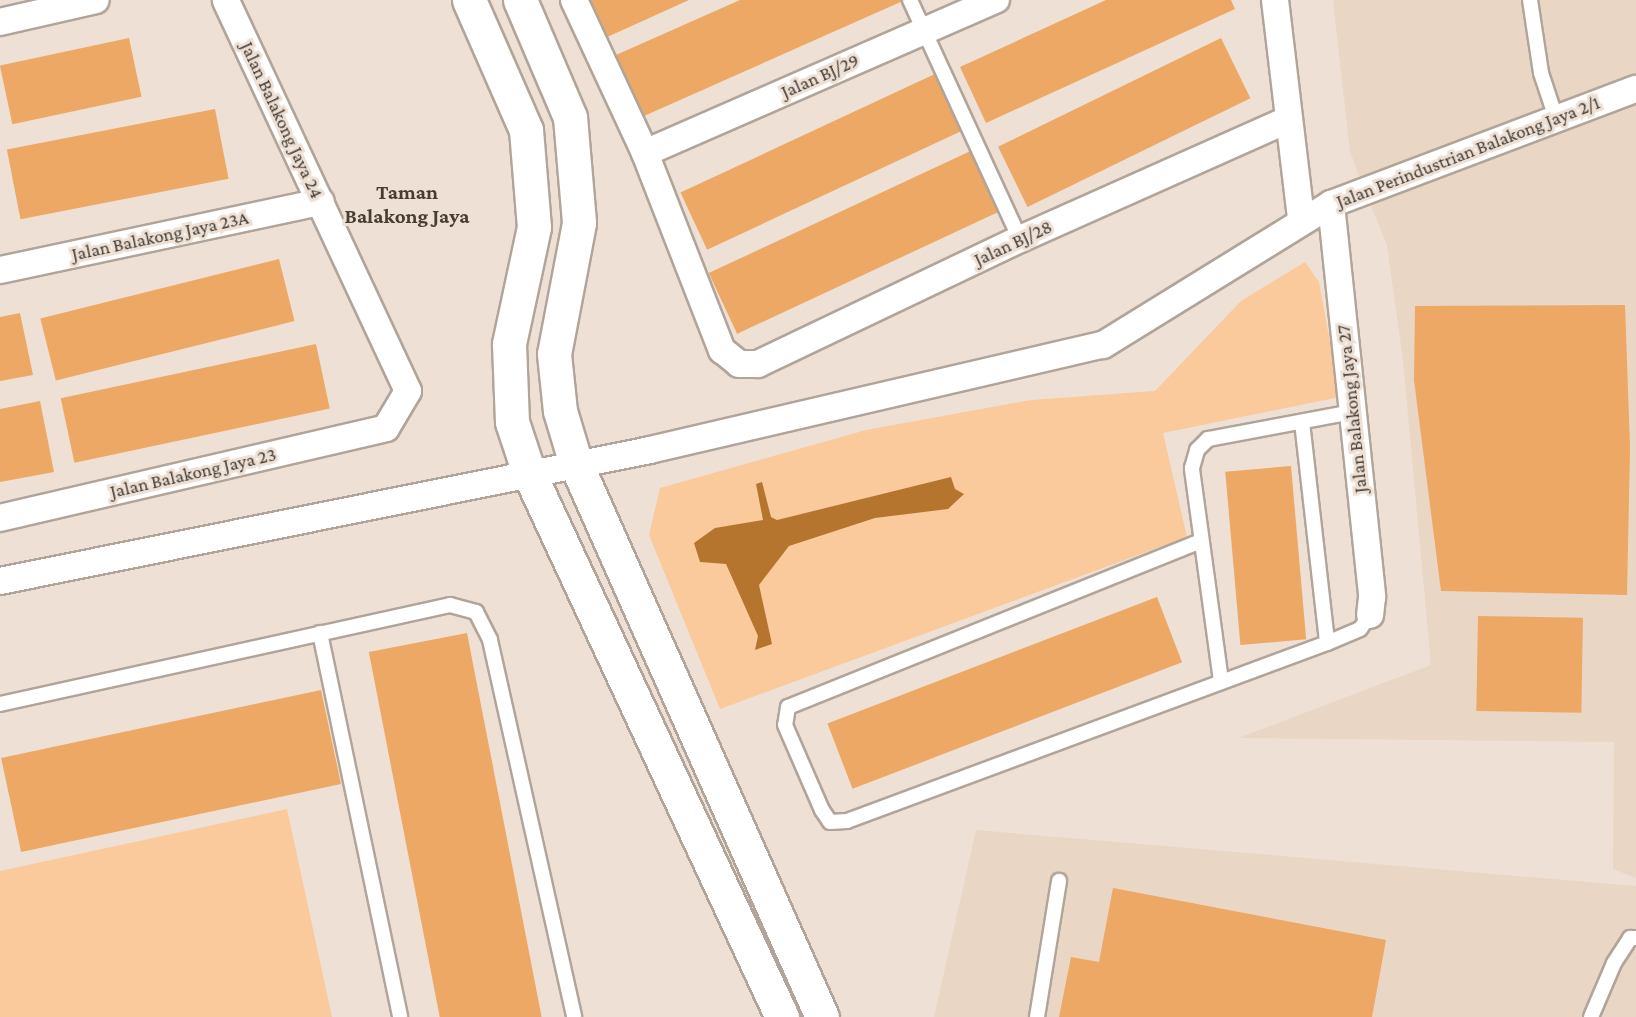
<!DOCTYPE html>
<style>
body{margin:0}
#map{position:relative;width:1636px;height:1017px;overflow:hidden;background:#eee0d4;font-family:"Crimson Pro",serif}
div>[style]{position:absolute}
.built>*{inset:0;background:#ead6c4}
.green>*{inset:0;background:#faca9c}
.water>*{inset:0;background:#b5752f}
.building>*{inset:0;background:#eca864;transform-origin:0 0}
.roads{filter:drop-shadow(2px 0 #b1a499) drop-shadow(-2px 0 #b1a499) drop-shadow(0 2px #b1a499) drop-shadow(0 -2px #b1a499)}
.service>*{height:14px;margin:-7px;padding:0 7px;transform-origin:7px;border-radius:7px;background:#fff}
.minor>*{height:26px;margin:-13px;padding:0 13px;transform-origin:13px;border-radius:13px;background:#fff}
.tertiary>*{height:33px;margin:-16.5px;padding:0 16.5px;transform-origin:16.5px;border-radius:16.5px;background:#fff}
span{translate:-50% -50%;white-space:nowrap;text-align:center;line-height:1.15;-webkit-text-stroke:6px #eee0d4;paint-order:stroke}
.street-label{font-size:19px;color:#403a35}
.neighbourhood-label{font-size:21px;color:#483d33;font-weight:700}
</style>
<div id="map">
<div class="built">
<div style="clip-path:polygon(1333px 0,1636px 0,1636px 878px,1613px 869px,1614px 742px,1238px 738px,1431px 665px,1403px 360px,1387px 246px,1350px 152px)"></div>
<div style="clip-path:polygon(976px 830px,1636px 886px,1636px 1017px,934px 1017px)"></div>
</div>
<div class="green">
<div style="clip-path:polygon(1305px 262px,1319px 282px,1340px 397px,1163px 433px,1187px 537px,720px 709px,649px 535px,660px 488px,866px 430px,1031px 400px,1155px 391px,1241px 301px)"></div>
<div style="clip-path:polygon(287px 809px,332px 1017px,0 1017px,0 871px)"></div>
</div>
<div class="water">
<div style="clip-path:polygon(951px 477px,955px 489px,964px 494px,948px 509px,875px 518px,789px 546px,759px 585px,772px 644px,755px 650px,758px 636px,726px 564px,700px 562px,694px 543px,715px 528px,763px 520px,756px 484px,762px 482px,771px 517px,777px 520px)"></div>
</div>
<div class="building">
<div style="clip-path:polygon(587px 0,689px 0,605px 38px)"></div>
<div style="clip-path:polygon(740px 0,905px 0,644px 116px,616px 55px)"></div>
<div style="clip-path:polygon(1106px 0,1231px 0,1235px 9px,986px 123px,960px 67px)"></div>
<div style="left:129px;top:38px;width:60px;height:132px;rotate:78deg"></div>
<div style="left:1221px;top:38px;width:67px;height:248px;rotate:64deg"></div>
<div style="left:937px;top:73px;width:63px;height:283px;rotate:65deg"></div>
<div style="left:215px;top:109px;width:71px;height:212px;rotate:79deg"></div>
<div style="left:977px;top:148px;width:67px;height:296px;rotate:65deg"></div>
<div style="left:279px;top:259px;width:64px;height:246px;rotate:76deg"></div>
<div style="clip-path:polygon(1625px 305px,1630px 447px,1627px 595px,1441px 591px,1414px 380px,1415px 306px)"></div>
<div style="clip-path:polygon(20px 313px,33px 375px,0 381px,0 317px)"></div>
<div style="left:316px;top:344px;width:66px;height:261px;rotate:78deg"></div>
<div style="clip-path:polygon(40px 401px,54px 472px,0 482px,0 409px)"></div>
<div style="left:1291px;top:466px;width:174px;height:66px;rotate:85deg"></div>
<div style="left:1157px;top:597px;width:70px;height:353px;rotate:69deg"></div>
<div style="left:1478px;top:616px;width:105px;height:95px;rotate:1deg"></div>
<div style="left:467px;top:633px;width:391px;height:100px;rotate:79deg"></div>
<div style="left:321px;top:690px;width:96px;height:327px;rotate:78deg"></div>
<div style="clip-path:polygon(1113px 888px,1386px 940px,1372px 1017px,1059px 1017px,1071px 957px,1099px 962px)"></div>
</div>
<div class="roads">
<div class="service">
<div style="left:910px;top:0;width:263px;rotate:65.3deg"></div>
<div style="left:1530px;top:0;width:74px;rotate:81.4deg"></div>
<div style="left:1541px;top:73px;width:47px;rotate:71.6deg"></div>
<div style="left:1302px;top:422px;width:222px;rotate:83.5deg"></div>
<div style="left:1201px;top:541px;width:445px;rotate:158.1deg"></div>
<div style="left:788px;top:707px;width:18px;rotate:99deg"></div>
<div style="left:785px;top:725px;width:93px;rotate:66.5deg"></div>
<div style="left:822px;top:810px;width:14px;rotate:56deg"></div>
<div style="left:830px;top:822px;width:17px;rotate:-3deg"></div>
<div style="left:847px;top:821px;width:512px;rotate:-20.35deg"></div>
<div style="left:1327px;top:643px;width:36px;rotate:-23deg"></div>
<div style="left:1360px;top:629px;width:17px;rotate:-54deg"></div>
<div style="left:320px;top:633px;width:392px;rotate:78.2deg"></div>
<div style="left:1221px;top:681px;width:215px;rotate:-97.8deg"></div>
<div style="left:1192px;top:468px;width:19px;rotate:-74deg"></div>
<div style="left:1197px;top:450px;width:16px;rotate:-45deg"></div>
<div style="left:1208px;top:439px;width:147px;rotate:-10.6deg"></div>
<div style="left:0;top:704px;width:461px;rotate:-12.4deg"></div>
<div style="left:450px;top:605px;width:27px;rotate:15deg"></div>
<div style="left:476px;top:612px;width:31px;rotate:63deg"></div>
<div style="left:490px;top:640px;width:386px;rotate:77.4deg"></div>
<div style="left:1037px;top:1017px;width:138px;rotate:-80.8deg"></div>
<div style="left:1591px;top:1017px;width:59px;rotate:-66.9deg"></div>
<div style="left:1614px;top:963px;width:30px;rotate:-57deg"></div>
<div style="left:1630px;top:938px;width:6px"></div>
</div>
<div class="minor">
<div style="left:574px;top:0;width:169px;rotate:65.1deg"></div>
<div style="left:645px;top:153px;width:212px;rotate:68.7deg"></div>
<div style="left:722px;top:350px;width:22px;rotate:39deg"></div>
<div style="left:739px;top:364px;width:19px"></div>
<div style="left:758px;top:364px;width:290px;rotate:-25.5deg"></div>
<div style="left:1020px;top:239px;width:292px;rotate:-24deg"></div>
<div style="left:1275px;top:0;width:221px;rotate:83.2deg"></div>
<div style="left:0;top:22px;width:98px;rotate:-12.9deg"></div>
<div style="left:645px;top:153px;width:383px;rotate:-23.6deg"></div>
<div style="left:1331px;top:204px;width:395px;rotate:84deg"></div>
<div style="left:1372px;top:597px;width:18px;rotate:96deg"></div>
<div style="left:0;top:270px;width:328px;rotate:-12deg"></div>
<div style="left:0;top:518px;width:396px;rotate:-13.1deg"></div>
<div style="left:386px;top:428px;width:43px;rotate:-59.3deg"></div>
<div style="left:408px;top:391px;width:431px;rotate:-115deg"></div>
<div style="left:0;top:581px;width:663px;rotate:-11.39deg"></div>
<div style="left:650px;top:450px;width:465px;rotate:-13.1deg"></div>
<div style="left:1103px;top:345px;width:268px;rotate:-31.7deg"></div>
<div style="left:1331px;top:204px;width:326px;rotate:-20.7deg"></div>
</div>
<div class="tertiary">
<div style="left:469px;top:0;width:142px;rotate:66.3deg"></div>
<div style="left:526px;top:130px;width:97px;rotate:85.3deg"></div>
<div style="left:534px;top:227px;width:120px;rotate:102.1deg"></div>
<div style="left:509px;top:344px;width:78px;rotate:87.8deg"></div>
<div style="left:512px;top:422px;width:54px;rotate:71.6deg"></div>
<div style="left:529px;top:473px;width:600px;rotate:65.06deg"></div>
<div style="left:520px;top:0;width:127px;rotate:66.9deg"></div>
<div style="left:570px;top:117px;width:106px;rotate:85.1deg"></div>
<div style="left:579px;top:223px;width:133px;rotate:100.8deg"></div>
<div style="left:554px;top:354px;width:57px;rotate:84deg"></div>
<div style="left:560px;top:411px;width:55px;rotate:73.2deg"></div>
<div style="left:576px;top:464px;width:605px;rotate:66.02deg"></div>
</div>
</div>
<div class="street-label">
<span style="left:820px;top:76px;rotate:-24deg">Jalan BJ/29</span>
<span style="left:282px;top:120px;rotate:65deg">Jalan Balakong Jaya 24</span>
<span style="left:1468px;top:152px;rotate:-21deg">Jalan Perindustrian Balakong Jaya 2/1</span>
<span style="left:160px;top:236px;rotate:-12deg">Jalan Balakong Jaya 23A</span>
<span style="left:1013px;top:243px;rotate:-25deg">Jalan BJ/28</span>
<span style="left:1352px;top:409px;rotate:-96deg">Jalan Balakong Jaya 27</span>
<span style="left:193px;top:473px;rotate:-13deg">Jalan Balakong Jaya 23</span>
</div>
<div class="neighbourhood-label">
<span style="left:407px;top:204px">Taman<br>Balakong Jaya</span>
</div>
</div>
